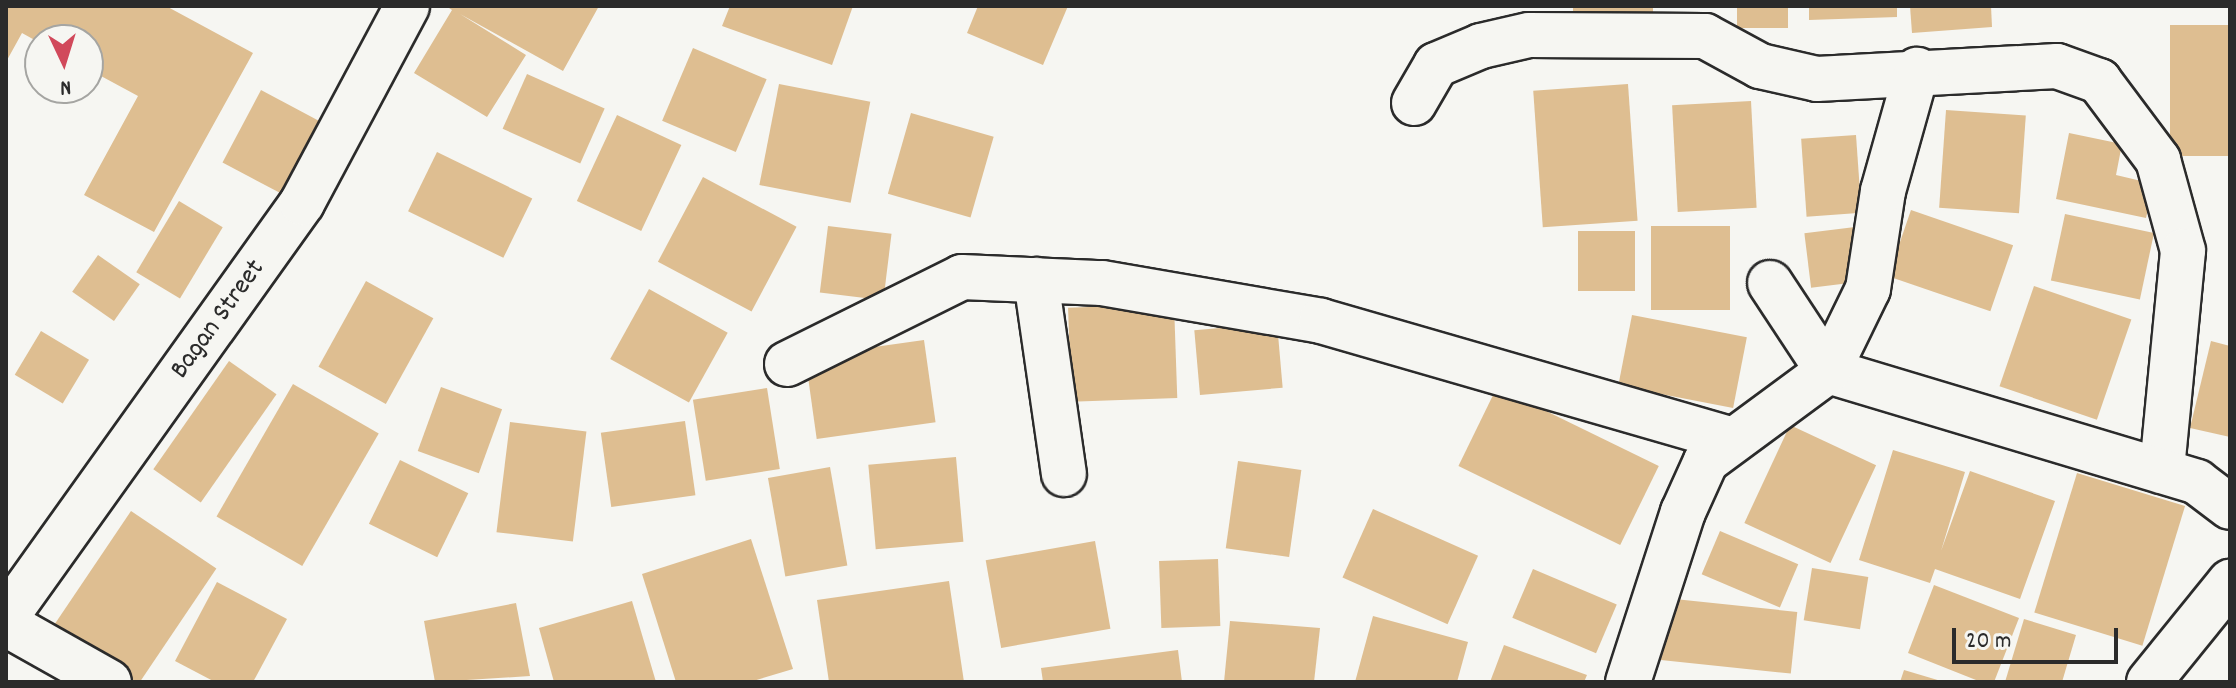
<!DOCTYPE html>
<style>
body{margin:0}
#map{position:relative;width:2236px;height:688px;overflow:hidden;background:#f6f6f2;font-family:Dekko,sans-serif}
div>[style]{position:absolute}
.building>*{inset:0;background:#debe91;transform-origin:0 0}
.roads{filter:drop-shadow(2px 0 #2b2b2b) drop-shadow(-2px 0 #2b2b2b) drop-shadow(0 2px #2b2b2b) drop-shadow(0 -2px #2b2b2b)}
.street>*{height:44px;margin:-22px;padding:0 22px;transform-origin:22px;border-radius:22px;background:#f6f6f2}
span{translate:-50% -50%;white-space:nowrap;text-align:center;line-height:1.15;-webkit-text-stroke:6px #f6f6f2;paint-order:stroke}
.street-label{font-size:28px;color:#2b2b2b}
.frame{position:absolute;inset:0;border:8px solid #2b2b2b;pointer-events:none}
.north{position:absolute;left:24px;top:24px;width:80px;height:80px;box-sizing:border-box;background:#f6f6f2;border:2px solid #a5a5a2;border-radius:50%;rotate:176deg;font-size:22px;font-weight:700;line-height:32px;text-align:center;color:#2b2b2b}
.north::after{content:'';display:block;margin:auto;width:28px;height:36px;background:#d1495b;clip-path:polygon(50% 0,100% 100%,50% 72%,0 100%)}
.scale{position:absolute;left:1952px;top:628px;width:166px;height:36px;box-sizing:border-box;border:4px solid #2b2b2b;border-top:0;padding-left:10px;font-size:24px;line-height:28px;white-space:nowrap;color:#2b2b2b;-webkit-text-stroke:6px #f6f6f2;paint-order:stroke}
</style>
<div id="map">
<div class="building">
<div style="clip-path:polygon(6px 6px,166px 6px,253px 53px,154px 232px,84px 195px,138px 96px,88px 69px,88px 40px,40px 43px,22px 33px,6px 62px)"></div>
<div style="clip-path:polygon(446px 6px,599px 6px,563px 71px,460px 14px,526px 55px,487px 117px,414px 73px,452px 10px)"></div>
<div style="clip-path:polygon(730px 6px,853px 6px,832px 65px,722px 26px)"></div>
<div style="clip-path:polygon(978px 6px,1068px 6px,1043px 65px,967px 33px)"></div>
<div style="left:1573px;top:6px;width:80px;height:17px"></div>
<div style="left:1737px;top:6px;width:51px;height:22px"></div>
<div style="clip-path:polygon(1809px 6px,1897px 6px,1897px 17px,1809px 20px)"></div>
<div style="clip-path:polygon(1910px 6px,1991px 6px,1992px 27px,1912px 33px)"></div>
<div style="left:2230px;top:25px;width:131px;height:60px;rotate:90deg"></div>
<div style="left:693px;top:48px;width:80px;height:79px;rotate:23deg"></div>
<div style="left:527px;top:74px;width:85px;height:60px;rotate:24deg"></div>
<div style="left:779px;top:84px;width:93px;height:103px;rotate:11deg"></div>
<div style="left:1628px;top:84px;width:137px;height:95px;rotate:86deg"></div>
<div style="left:261px;top:90px;width:67px;height:82px;rotate:28deg"></div>
<div style="left:1751px;top:101px;width:107px;height:79px;rotate:87deg"></div>
<div style="left:1946px;top:110px;width:80px;height:98px;rotate:4deg"></div>
<div style="left:911px;top:113px;width:86px;height:84px;rotate:16deg"></div>
<div style="left:617px;top:115px;width:71px;height:95px;rotate:25deg"></div>
<div style="clip-path:polygon(2069px 133px,2122px 144px,2116px 175px,2154px 184px,2146px 218px,2056px 199px)"></div>
<div style="left:1856px;top:135px;width:78px;height:55px;rotate:86deg"></div>
<div style="left:437px;top:152px;width:106px;height:66px;rotate:26deg"></div>
<div style="left:703px;top:177px;width:106px;height:96px;rotate:28deg"></div>
<div style="left:179px;top:201px;width:51px;height:83px;rotate:31deg"></div>
<div style="left:1911px;top:210px;width:108px;height:70px;rotate:19deg"></div>
<div style="left:2065px;top:214px;width:91px;height:68px;rotate:12deg"></div>
<div style="left:828px;top:226px;width:64px;height:67px;rotate:7deg"></div>
<div style="left:1651px;top:226px;width:79px;height:84px"></div>
<div style="left:1855px;top:227px;width:55px;height:51px;rotate:83deg"></div>
<div style="left:1578px;top:231px;width:57px;height:60px"></div>
<div style="left:98px;top:255px;width:51px;height:45px;rotate:35deg"></div>
<div style="left:366px;top:281px;width:77px;height:98px;rotate:29deg"></div>
<div style="left:2034px;top:286px;width:103px;height:106px;rotate:19deg"></div>
<div style="left:649px;top:289px;width:90px;height:80px;rotate:29deg"></div>
<div style="left:1174px;top:304px;width:94px;height:106px;rotate:88deg"></div>
<div style="left:1632px;top:315px;width:117px;height:72px;rotate:11deg"></div>
<div style="left:1277px;top:323px;width:65px;height:83px;rotate:85deg"></div>
<div style="left:41px;top:331px;width:56px;height:51px;rotate:31deg"></div>
<div style="left:924px;top:340px;width:83px;height:120px;rotate:82deg"></div>
<div style="clip-path:polygon(2211px 341px,2230px 346px,2230px 437px,2190px 428px)"></div>
<div style="left:229px;top:361px;width:58px;height:132px;rotate:35deg"></div>
<div style="left:293px;top:384px;width:99px;height:153px;rotate:30deg"></div>
<div style="left:441px;top:387px;width:65px;height:68px;rotate:20deg"></div>
<div style="left:1497px;top:387px;width:180px;height:88px;rotate:26deg"></div>
<div style="left:767px;top:388px;width:82px;height:75px;rotate:81deg"></div>
<div style="left:685px;top:421px;width:75px;height:85px;rotate:82deg"></div>
<div style="left:510px;top:422px;width:77px;height:111px;rotate:7deg"></div>
<div style="left:1790px;top:425px;width:95px;height:108px;rotate:25deg"></div>
<div style="clip-path:polygon(1893px 450px,1965px 472px,1941px 551px,1970px 471px,2055px 501px,2020px 599px,1935px 569px,1930px 583px,1859px 560px)"></div>
<div style="left:956px;top:457px;width:85px;height:88px;rotate:85deg"></div>
<div style="left:400px;top:460px;width:76px;height:71px;rotate:26deg"></div>
<div style="left:1238px;top:461px;width:64px;height:88px;rotate:8deg"></div>
<div style="left:830px;top:467px;width:100px;height:63px;rotate:80deg"></div>
<div style="left:2077px;top:473px;width:113px;height:146px;rotate:17deg"></div>
<div style="left:1373px;top:509px;width:115px;height:75px;rotate:24deg"></div>
<div style="left:131px;top:511px;width:103px;height:139px;rotate:34deg"></div>
<div style="left:1720px;top:531px;width:85px;height:47px;rotate:23deg"></div>
<div style="clip-path:polygon(751px 539px,793px 669px,750px 682px,676px 682px,642px 574px)"></div>
<div style="left:1095px;top:541px;width:89px;height:111px;rotate:80deg"></div>
<div style="left:1218px;top:559px;width:67px;height:59px;rotate:88deg"></div>
<div style="left:1812px;top:568px;width:57px;height:53px;rotate:9deg"></div>
<div style="left:1533px;top:569px;width:91px;height:53px;rotate:23deg"></div>
<div style="clip-path:polygon(949px 581px,964px 682px,829px 682px,817px 600px)"></div>
<div style="clip-path:polygon(217px 582px,287px 619px,253px 682px,215px 682px,175px 661px)"></div>
<div style="clip-path:polygon(1934px 585px,2019px 618px,1994px 682px,1981px 682px,1908px 653px)"></div>
<div style="left:1665px;top:598px;width:133px;height:62px;rotate:6deg"></div>
<div style="clip-path:polygon(632px 601px,656px 682px,554px 682px,539px 628px)"></div>
<div style="clip-path:polygon(516px 603px,530px 676px,435px 682px,424px 621px)"></div>
<div style="clip-path:polygon(1373px 616px,1468px 642px,1457px 682px,1355px 682px)"></div>
<div style="clip-path:polygon(2024px 619px,2076px 635px,2062px 682px,2005px 682px)"></div>
<div style="clip-path:polygon(1230px 621px,1320px 628px,1314px 682px,1224px 682px)"></div>
<div style="clip-path:polygon(1504px 645px,1587px 675px,1584px 682px,1490px 682px)"></div>
<div style="clip-path:polygon(1178px 650px,1182px 682px,1043px 682px,1041px 668px)"></div>
<div style="clip-path:polygon(1904px 670px,1941px 681px,1941px 682px,1900px 682px)"></div>
</div>
<div class="roads">
<div class="street">
<div style="left:1414px;top:103px;width:44px;rotate:-59.9deg"></div>
<div style="left:1436px;top:65px;width:49px;rotate:-22.9deg"></div>
<div style="left:1481px;top:46px;width:49px;rotate:-12.9deg"></div>
<div style="left:1529px;top:35px;width:176px;rotate:0.3deg"></div>
<div style="left:1705px;top:36px;width:63px;rotate:28.6deg"></div>
<div style="left:1760px;top:66px;width:58px;rotate:12.8deg"></div>
<div style="left:1817px;top:79px;width:240px;rotate:-3.1deg"></div>
<div style="left:2057px;top:66px;width:45px;rotate:19.7deg"></div>
<div style="left:2099px;top:81px;width:99px;rotate:53.2deg"></div>
<div style="left:2158px;top:160px;width:94px;rotate:74.6deg"></div>
<div style="left:2183px;top:251px;width:221px;rotate:95.5deg"></div>
<div style="left:1036px;top:280px;width:196px;rotate:81.8deg"></div>
<div style="left:1770px;top:283px;width:105px;rotate:56.6deg"></div>
<div style="left:1828px;top:371px;width:385px;rotate:16.7deg"></div>
<div style="left:2197px;top:482px;width:41px;rotate:37.1deg"></div>
<div style="left:787px;top:364px;width:195px;rotate:-26.4deg"></div>
<div style="left:962px;top:277px;width:140px;rotate:2.5deg"></div>
<div style="left:1102px;top:283px;width:222px;rotate:9.8deg"></div>
<div style="left:1321px;top:321px;width:429px;rotate:16.1deg"></div>
<div style="left:6px;top:617px;width:509px;rotate:-54.44deg"></div>
<div style="left:302px;top:203px;width:223px;rotate:-61.9deg"></div>
<div style="left:6px;top:624px;width:118px;rotate:29.4deg"></div>
<div style="left:1628px;top:682px;width:179px;rotate:-72.1deg"></div>
<div style="left:1683px;top:512px;width:56px;rotate:-65.7deg"></div>
<div style="left:1706px;top:461px;width:152px;rotate:-36.4deg"></div>
<div style="left:1828px;top:371px;width:91px;rotate:-64deg"></div>
<div style="left:1868px;top:289px;width:99px;rotate:-81.3deg"></div>
<div style="left:1883px;top:191px;width:126px;rotate:-74.3deg"></div>
<div style="left:2149px;top:682px;width:129px;rotate:-51deg"></div>
</div>
</div>
<div class="street-label">
<span style="left:219px;top:320px;rotate:-54deg">Bagan Street</span>
</div>
<div class="frame"></div>
<div class="north">N</div>
<div class="scale">20 m</div>
</div>
